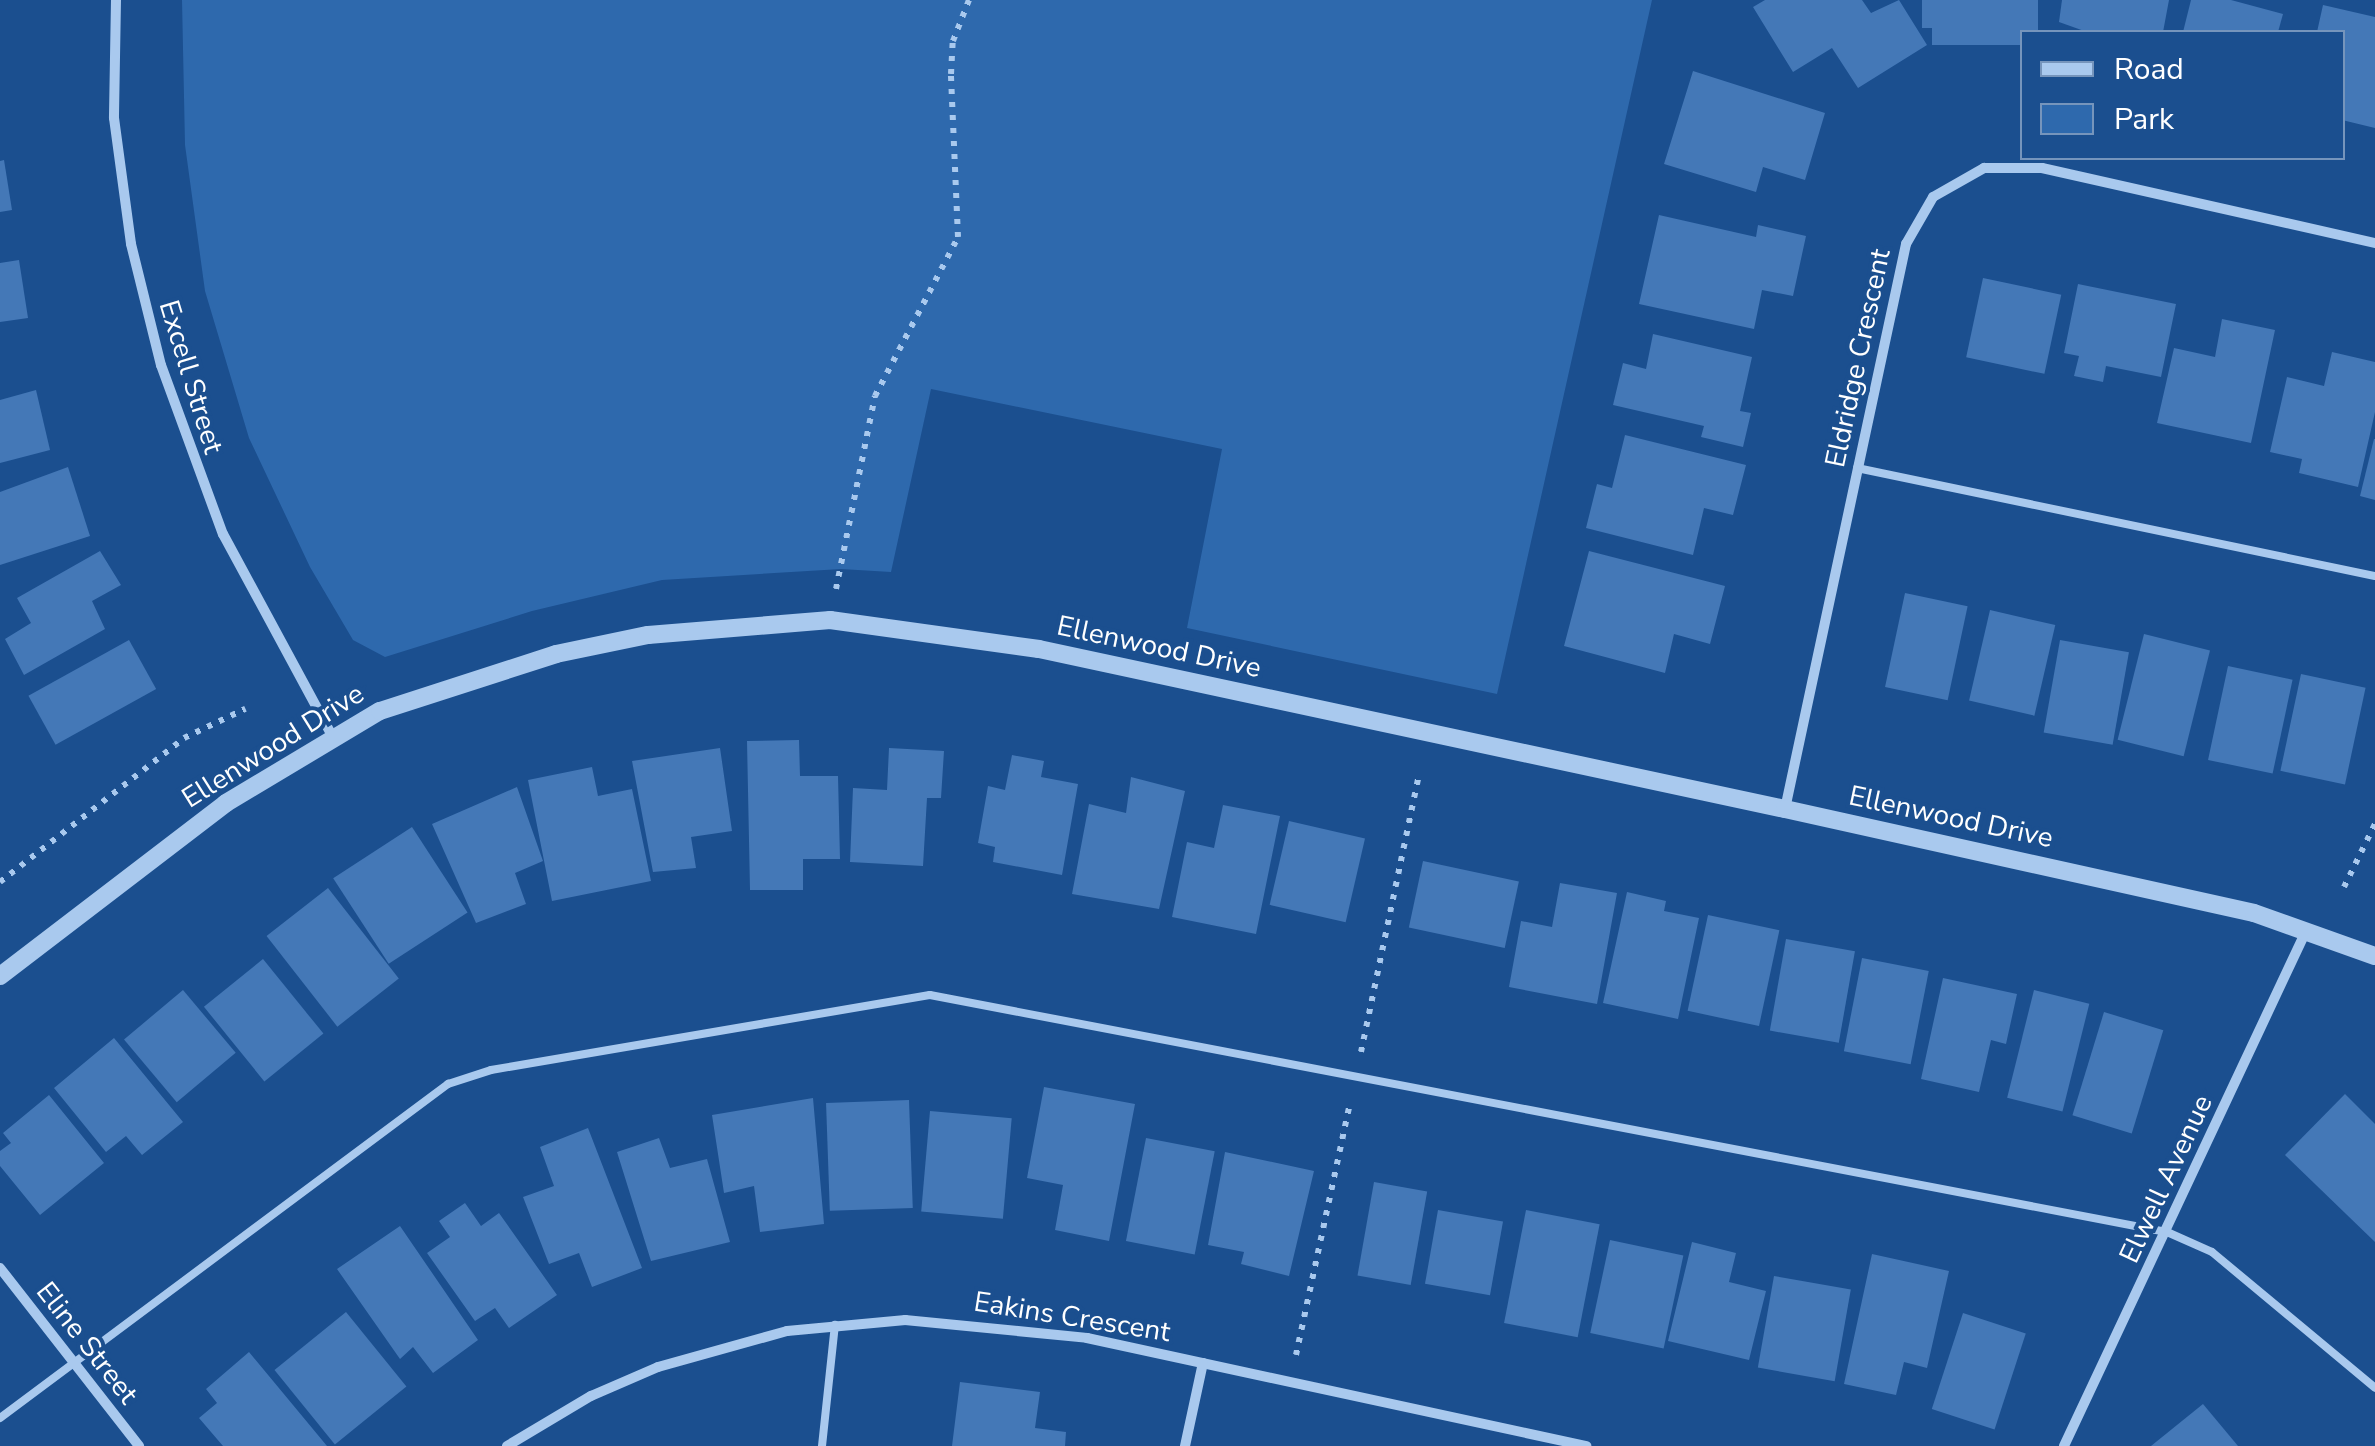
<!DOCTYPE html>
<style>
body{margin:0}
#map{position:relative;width:2375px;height:1446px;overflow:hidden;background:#1b4f8f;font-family:"Nunito Sans",sans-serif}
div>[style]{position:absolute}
.green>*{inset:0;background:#2e69ad}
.building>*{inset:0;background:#4478b7;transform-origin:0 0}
.path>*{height:6px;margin-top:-3px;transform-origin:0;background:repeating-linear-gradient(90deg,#a9c9ee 0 5px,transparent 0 13px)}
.service>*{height:8px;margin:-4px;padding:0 4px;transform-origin:4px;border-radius:4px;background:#a9c9ee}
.minor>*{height:10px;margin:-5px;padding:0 5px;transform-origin:5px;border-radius:5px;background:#a9c9ee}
.tertiary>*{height:18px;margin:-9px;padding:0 9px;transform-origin:9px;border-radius:9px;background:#a9c9ee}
span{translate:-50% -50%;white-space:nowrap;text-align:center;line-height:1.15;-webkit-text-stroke:8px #1b4f8f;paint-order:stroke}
.street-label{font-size:28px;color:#fff}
.legend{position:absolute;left:2020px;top:30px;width:325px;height:130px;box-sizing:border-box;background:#1b4f8f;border:2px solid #7695bc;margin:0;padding:12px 18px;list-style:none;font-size:30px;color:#fff}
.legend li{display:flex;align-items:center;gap:20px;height:50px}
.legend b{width:50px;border:2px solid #7695bc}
</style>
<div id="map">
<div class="green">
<div style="clip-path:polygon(182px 0,1652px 0,1497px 694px,1187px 628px,1222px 449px,931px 389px,891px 572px,841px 569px,662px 580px,532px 611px,385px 657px,353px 640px,310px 567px,249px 438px,205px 291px,185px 145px)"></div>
</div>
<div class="building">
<div style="clip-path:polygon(1765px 0,1862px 0,1871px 13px,1899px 0,1927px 45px,1858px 88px,1832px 48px,1793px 72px,1753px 7px)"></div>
<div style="clip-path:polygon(1922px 0,2038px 0,2038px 32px,2022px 32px,2022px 45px,1932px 45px,1932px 28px,1922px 28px)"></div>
<div style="clip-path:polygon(2062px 0,2169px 0,2163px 32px,2087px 32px,2059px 22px)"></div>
<div style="clip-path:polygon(2191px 0,2231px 0,2283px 14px,2278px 32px,2183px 32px)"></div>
<div style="clip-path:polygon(2323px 5px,2375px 17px,2375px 128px,2342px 120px,2342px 32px,2317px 32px)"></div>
<div style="clip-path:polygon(1693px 71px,1825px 113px,1805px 180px,1763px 167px,1756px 192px,1664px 164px)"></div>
<div style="clip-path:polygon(4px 160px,12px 210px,0 212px,0 161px)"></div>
<div style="clip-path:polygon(1659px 215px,1756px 237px,1758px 225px,1806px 236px,1793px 296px,1762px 290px,1754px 329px,1639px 304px)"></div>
<div style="clip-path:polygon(19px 260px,28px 318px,0 322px,0 263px)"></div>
<div style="left:1983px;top:278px;width:80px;height:81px;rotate:12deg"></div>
<div style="clip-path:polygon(2078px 284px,2176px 304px,2161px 377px,2106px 366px,2103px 382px,2074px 376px,2079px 356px,2064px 353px)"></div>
<div style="clip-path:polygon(2222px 319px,2275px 330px,2251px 443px,2157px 423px,2174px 348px,2215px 357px)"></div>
<div style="clip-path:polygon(1653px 334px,1752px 357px,1740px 411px,1751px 413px,1743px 447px,1701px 437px,1704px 426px,1613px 405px,1623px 363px,1646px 369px)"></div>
<div style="clip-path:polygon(2332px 352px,2375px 362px,2375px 412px,2358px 487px,2299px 473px,2302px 459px,2270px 452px,2287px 377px,2324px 386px)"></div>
<div style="clip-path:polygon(36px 390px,50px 450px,0 463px,0 400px)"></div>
<div style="clip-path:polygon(1625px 435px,1746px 465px,1733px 515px,1704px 508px,1693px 555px,1586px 528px,1597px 484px,1612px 488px)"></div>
<div style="clip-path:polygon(2374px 439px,2375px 439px,2375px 500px,2360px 496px)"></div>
<div style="clip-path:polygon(68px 467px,90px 536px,0 565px,0 492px)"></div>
<div style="clip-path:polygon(100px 551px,121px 585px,92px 601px,105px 629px,24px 675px,5px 639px,31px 623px,17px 598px)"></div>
<div style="clip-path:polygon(1589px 551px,1725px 586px,1710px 644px,1674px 634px,1665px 673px,1564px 646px)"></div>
<div style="left:1905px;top:593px;width:64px;height:96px;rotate:12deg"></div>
<div style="left:1990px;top:610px;width:67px;height:93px;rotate:13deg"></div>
<div style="left:2144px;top:634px;width:68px;height:109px;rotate:14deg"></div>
<div style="left:129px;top:640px;width:56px;height:115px;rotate:61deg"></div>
<div style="left:2060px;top:640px;width:70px;height:94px;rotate:10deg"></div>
<div style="left:2228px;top:666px;width:66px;height:96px;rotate:12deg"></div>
<div style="left:2301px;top:674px;width:66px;height:99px;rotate:12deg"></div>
<div style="clip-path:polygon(799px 740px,800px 776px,838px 776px,840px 859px,803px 859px,803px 890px,750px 890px,747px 741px)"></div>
<div style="clip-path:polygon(720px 748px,732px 831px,691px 837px,696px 868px,653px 872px,632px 761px)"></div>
<div style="clip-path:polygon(889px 748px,944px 751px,941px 798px,927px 798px,923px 866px,850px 862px,853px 788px,887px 790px)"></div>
<div style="clip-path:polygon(1012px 755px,1044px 761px,1041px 777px,1078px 784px,1062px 875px,993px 862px,995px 847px,978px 843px,988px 786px,1005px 790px)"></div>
<div style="clip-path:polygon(592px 767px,598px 796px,632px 789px,651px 881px,552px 901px,528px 780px)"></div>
<div style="clip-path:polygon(1131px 777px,1185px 791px,1159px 909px,1072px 894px,1089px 804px,1126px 813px)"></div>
<div style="clip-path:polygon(517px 787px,543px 861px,515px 873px,526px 904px,476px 923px,432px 824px)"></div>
<div style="clip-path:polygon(1223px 805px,1280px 816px,1256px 934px,1172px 917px,1187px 842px,1214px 848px)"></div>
<div style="left:1289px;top:821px;width:78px;height:86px;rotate:13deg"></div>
<div style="left:412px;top:827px;width:102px;height:94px;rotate:57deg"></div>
<div style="left:1423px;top:861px;width:98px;height:68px;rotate:12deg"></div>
<div style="clip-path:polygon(1560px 883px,1617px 893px,1597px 1004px,1509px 987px,1521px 921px,1552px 927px)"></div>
<div style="left:328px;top:888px;width:115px;height:78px;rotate:52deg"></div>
<div style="clip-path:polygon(1627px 892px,1666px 901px,1664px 911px,1699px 918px,1678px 1019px,1603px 1003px)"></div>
<div style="left:1708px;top:915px;width:73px;height:98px;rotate:12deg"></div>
<div style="left:1786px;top:939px;width:70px;height:93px;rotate:10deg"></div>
<div style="left:1862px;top:958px;width:68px;height:95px;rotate:11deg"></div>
<div style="left:263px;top:959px;width:96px;height:76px;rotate:51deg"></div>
<div style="clip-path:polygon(1943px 978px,2017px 994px,2006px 1044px,1991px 1040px,1979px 1092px,1921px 1079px)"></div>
<div style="left:183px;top:990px;width:82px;height:77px;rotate:50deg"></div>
<div style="left:2034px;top:990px;width:57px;height:111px;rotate:14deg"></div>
<div style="left:2104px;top:1012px;width:62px;height:108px;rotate:17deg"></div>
<div style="clip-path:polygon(114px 1038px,183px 1122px,142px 1155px,126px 1136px,106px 1152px,54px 1088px)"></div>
<div style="clip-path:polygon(1044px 1087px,1135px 1104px,1109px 1241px,1055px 1230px,1063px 1185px,1027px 1178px)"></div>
<div style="clip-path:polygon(2345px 1094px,2375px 1124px,2375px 1242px,2285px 1155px)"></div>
<div style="clip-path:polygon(49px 1095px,104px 1163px,40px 1215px,0 1166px,0 1151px,11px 1143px,3px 1133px)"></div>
<div style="clip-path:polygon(813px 1098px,824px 1224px,760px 1232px,754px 1186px,724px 1193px,712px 1115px)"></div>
<div style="left:909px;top:1100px;width:108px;height:83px;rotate:88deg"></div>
<div style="left:930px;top:1111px;width:82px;height:101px;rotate:5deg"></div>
<div style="clip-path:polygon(588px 1128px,642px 1268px,592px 1287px,579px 1253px,549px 1264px,523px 1197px,554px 1186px,540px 1147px)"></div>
<div style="clip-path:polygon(659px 1138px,670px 1168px,707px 1159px,730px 1242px,651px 1261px,617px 1152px)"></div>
<div style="left:1146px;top:1138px;width:70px;height:105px;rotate:11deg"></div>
<div style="clip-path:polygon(1225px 1152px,1314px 1171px,1289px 1276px,1241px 1264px,1244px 1252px,1208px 1245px)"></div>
<div style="left:1374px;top:1182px;width:54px;height:95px;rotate:10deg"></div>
<div style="clip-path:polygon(465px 1203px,481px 1226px,499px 1213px,557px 1295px,509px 1328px,495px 1308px,475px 1321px,427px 1253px,450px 1237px,439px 1221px)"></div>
<div style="left:1438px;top:1210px;width:66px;height:75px;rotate:10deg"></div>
<div style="left:1526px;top:1210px;width:75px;height:115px;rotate:11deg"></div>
<div style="clip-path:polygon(400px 1226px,478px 1340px,433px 1373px,413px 1347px,400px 1359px,337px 1269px)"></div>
<div style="left:1610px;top:1240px;width:75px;height:95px;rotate:12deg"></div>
<div style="clip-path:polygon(1692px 1242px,1736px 1253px,1729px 1282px,1766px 1291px,1749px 1360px,1668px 1341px)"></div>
<div style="clip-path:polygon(1872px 1254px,1949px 1271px,1927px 1368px,1904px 1362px,1896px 1395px,1844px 1384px)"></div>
<div style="left:1774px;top:1276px;width:78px;height:93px;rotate:10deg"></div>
<div style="left:346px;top:1312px;width:96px;height:92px;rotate:51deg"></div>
<div style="left:1963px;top:1313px;width:66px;height:101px;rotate:18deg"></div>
<div style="clip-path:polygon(249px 1352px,327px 1446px,223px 1446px,199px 1418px,217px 1403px,206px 1389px)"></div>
<div style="clip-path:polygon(960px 1382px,1040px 1392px,1035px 1428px,1066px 1432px,1065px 1446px,952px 1446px)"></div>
<div style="clip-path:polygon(2203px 1404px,2238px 1446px,2151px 1446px)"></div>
</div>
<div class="path">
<div style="left:836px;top:589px;width:197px;rotate:-78.6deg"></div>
<div style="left:875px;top:396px;width:179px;rotate:-62.4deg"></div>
<div style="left:958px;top:237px;width:163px;rotate:-92.5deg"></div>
<div style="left:951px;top:74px;width:33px;rotate:-87deg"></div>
<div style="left:953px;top:41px;width:44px;rotate:-68.7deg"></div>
<div style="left:0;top:882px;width:234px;rotate:-38deg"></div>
<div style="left:184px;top:738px;width:68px;rotate:-25.4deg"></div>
<div style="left:2344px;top:887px;width:70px;rotate:-63.8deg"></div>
<div style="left:1361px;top:1052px;width:279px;rotate:-78.2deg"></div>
<div style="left:1296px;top:1355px;width:258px;rotate:-77.9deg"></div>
</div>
<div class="service">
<div style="left:1857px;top:468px;width:529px;rotate:11.78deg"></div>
<div style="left:0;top:1418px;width:559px;rotate:-36.71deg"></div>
<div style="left:448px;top:1084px;width:45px;rotate:-18deg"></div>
<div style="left:491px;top:1070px;width:445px;rotate:-9.7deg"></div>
<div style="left:930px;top:995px;width:1259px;rotate:10.85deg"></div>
<div style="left:2167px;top:1232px;width:49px;rotate:24deg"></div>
<div style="left:2212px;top:1252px;width:212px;rotate:39.8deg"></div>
<div style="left:822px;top:1446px;width:122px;rotate:-83.9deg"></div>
</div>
<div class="minor">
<div style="left:116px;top:0;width:118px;rotate:91deg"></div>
<div style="left:114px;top:118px;width:127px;rotate:82.3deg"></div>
<div style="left:131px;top:244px;width:125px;rotate:76.1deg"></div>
<div style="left:161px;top:365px;width:180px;rotate:69.9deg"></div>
<div style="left:223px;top:534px;width:230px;rotate:61.6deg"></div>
<div style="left:1785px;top:809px;width:578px;rotate:-77.91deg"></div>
<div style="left:1906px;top:244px;width:54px;rotate:-60.1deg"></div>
<div style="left:1933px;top:197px;width:59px;rotate:-29.6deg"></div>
<div style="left:1984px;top:168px;width:58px"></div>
<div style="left:2042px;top:168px;width:341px;rotate:12.7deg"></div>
<div style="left:0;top:1268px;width:226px;rotate:52deg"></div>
<div style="left:507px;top:1446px;width:98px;rotate:-30.8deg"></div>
<div style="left:591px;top:1396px;width:73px;rotate:-23.4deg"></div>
<div style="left:658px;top:1367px;width:134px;rotate:-15.6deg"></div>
<div style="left:787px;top:1331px;width:119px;rotate:-5.3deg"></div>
<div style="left:905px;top:1320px;width:183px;rotate:5.6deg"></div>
<div style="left:1087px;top:1338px;width:511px;rotate:12.21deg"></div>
<div style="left:1185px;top:1446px;width:85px;rotate:-77.8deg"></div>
<div style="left:2064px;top:1446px;width:569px;rotate:-64.83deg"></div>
</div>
<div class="tertiary">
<div style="left:0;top:976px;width:285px;rotate:-37.4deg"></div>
<div style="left:226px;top:803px;width:179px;rotate:-30.9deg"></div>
<div style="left:380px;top:711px;width:185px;rotate:-17.9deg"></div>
<div style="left:556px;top:654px;width:94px;rotate:-11.7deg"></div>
<div style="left:648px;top:635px;width:183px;rotate:-4.7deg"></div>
<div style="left:830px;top:620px;width:211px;rotate:7.9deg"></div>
<div style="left:1039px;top:649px;width:763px;rotate:12.11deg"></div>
<div style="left:1785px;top:809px;width:480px;rotate:12.5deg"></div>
<div style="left:2254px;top:913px;width:128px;rotate:19.6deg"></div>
</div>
<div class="street-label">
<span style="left:1858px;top:358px;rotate:-78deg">Eldridge Crescent</span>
<span style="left:191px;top:377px;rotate:73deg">Excell Street</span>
<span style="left:1159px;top:647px;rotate:12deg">Ellenwood Drive</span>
<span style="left:273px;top:746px;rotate:-32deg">Ellenwood Drive</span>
<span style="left:1951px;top:817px;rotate:12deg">Ellenwood Drive</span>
<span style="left:2166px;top:1179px;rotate:-65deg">Elwell Avenue</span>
<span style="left:1072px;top:1317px;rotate:9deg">Eakins Crescent</span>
<span style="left:87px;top:1343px;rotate:52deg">Eline Street</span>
</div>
<ul class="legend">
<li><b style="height:12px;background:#a9c9ee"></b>Road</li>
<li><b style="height:28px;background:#2e69ad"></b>Park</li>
</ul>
</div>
